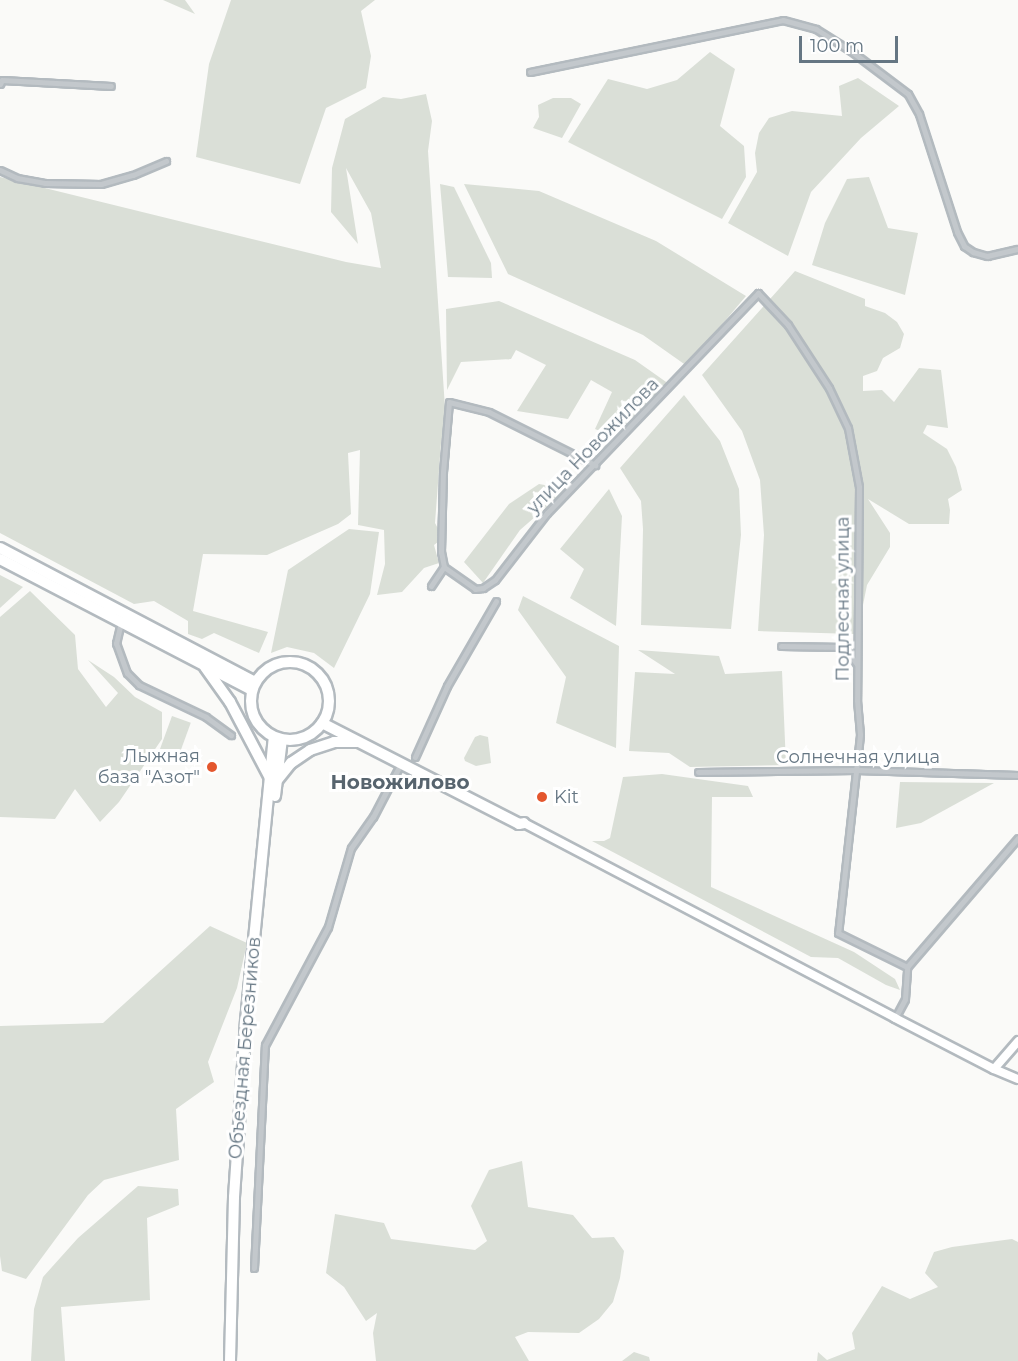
<!DOCTYPE html>
<meta charset="utf-8">
<style>
body{margin:0}
#map{position:relative;width:1018px;height:1361px;overflow:hidden;background:#fafaf8;font-family:Montserrat,sans-serif}
div>[style]{position:absolute}
.green>*{inset:0;background:#dadfd7;transform-origin:0 0}
.roads{filter:drop-shadow(2px 0 #b3babf) drop-shadow(-2px 0 #b3babf) drop-shadow(0 2px #b3babf) drop-shadow(0 -2px #b3babf)}
.street>*{height:5px;margin:-2.5px;padding:0 2.5px;transform-origin:2.5px;border-radius:2.5px;background:#c3c8cc}
.secondary>*{height:8px;margin:-4px;padding:0 4px;transform-origin:4px;border-radius:4px;background:#fff}
.primary>*{height:8px;margin:-4px;padding:0 4px;transform-origin:4px;border-radius:4px;background:#fff}
.highway>*{height:10px;margin:-5px;padding:0 5px;transform-origin:5px;border-radius:5px;background:#fff}
.highway>.ring{margin:-5px;padding:0;box-sizing:content-box;background:none;border:10px solid #fff;border-radius:50%}
.dots>*{width:16px;height:16px;translate:-50% -50%;box-sizing:border-box;border:3px solid #fff;border-radius:50%}
span{translate:-50% -50%;white-space:nowrap;text-align:center;line-height:1.15;-webkit-text-stroke:6px #fff;paint-order:stroke}
.street-label{font-size:18px;color:#657683}
.poi-label{font-size:18px;color:#657683}
.right{translate:-100% -50%;text-align:right}
.left{translate:0 -50%;text-align:left}
.neighbourhood-label{font-size:20px;color:#57646e;font-weight:700}
.scale{position:absolute;left:799px;top:36px;width:99px;height:27px;box-sizing:border-box;border:3px solid #657683;border-top:0;padding-left:8px;font-size:18px;line-height:21px;white-space:nowrap;color:#657683;-webkit-text-stroke:4px #fff;paint-order:stroke}
</style>
<div id="map">
<div class="green">
<div style="clip-path:polygon(163px 0,185px 0,195px 14px)"></div>
<div style="clip-path:polygon(231px 0,375px 0,361px 11px,371px 56px,366px 88px,326px 108px,300px 184px,196px 157px,209px 64px)"></div>
<div style="clip-path:polygon(710px 52px,735px 69px,720px 126px,744px 146px,746px 177px,722px 219px,568px 142px,608px 79px,647px 89px,677px 80px)"></div>
<div style="clip-path:polygon(858px 78px,899px 106px,861px 138px,811px 192px,788px 256px,728px 223px,757px 172px,755px 153px,759px 133px,769px 118px,792px 111px,842px 116px,839px 86px)"></div>
<div style="clip-path:polygon(426px 94px,432px 121px,428px 151px,446px 423px,441px 443px,435px 523px,443px 538px,434px 545px,439px 563px,424px 568px,402px 592px,377px 595px,385px 564px,384px 530px,358px 525px,360px 450px,348px 453px,351px 514px,338px 524px,267px 555px,203px 554px,193px 611px,268px 632px,259px 653px,214px 633px,202px 639px,188px 634px,188px 621px,154px 601px,134px 604px,0 533px,0 177px,346px 262px,381px 268px,371px 213px,346px 168px,358px 244px,331px 212px,332px 168px,345px 119px,383px 97px,401px 99px)"></div>
<div style="clip-path:polygon(553px 98px,571px 98px,581px 104px,562px 138px,533px 128px,539px 117px,538px 105px)"></div>
<div style="clip-path:polygon(869px 177px,888px 228px,918px 233px,905px 295px,812px 265px,825px 223px,847px 179px)"></div>
<div style="clip-path:polygon(440px 184px,454px 187px,491px 263px,492px 278px,448px 277px)"></div>
<div style="clip-path:polygon(464px 184px,539px 191px,656px 241px,746px 296px,687px 366px,643px 335px,508px 274px)"></div>
<div style="clip-path:polygon(795px 271px,865px 299px,865px 306px,885px 313px,897px 322px,904px 334px,900px 348px,883px 358px,877px 371px,863px 376px,863px 391px,882px 390px,894px 402px,919px 368px,941px 370px,948px 428px,927px 425px,923px 433px,947px 449px,956px 467px,962px 490px,948px 499px,950px 510px,949px 524px,909px 524px,868px 499px,890px 533px,890px 547px,867px 585px,861px 615px,854px 634px,758px 631px,764px 535px,760px 480px,742px 431px,702px 375px)"></div>
<div style="clip-path:polygon(499px 301px,635px 360px,669px 384px,622px 440px,595px 429px,612px 392px,591px 380px,568px 419px,517px 411px,546px 365px,516px 350px,511px 359px,461px 362px,447px 390px,446px 309px)"></div>
<div style="clip-path:polygon(684px 395px,720px 441px,739px 489px,741px 535px,731px 629px,641px 625px,643px 529px,641px 501px,620px 468px)"></div>
<div style="clip-path:polygon(539px 484px,567px 489px,520px 530px,483px 583px,464px 562px,509px 504px)"></div>
<div style="clip-path:polygon(609px 489px,622px 516px,616px 626px,570px 598px,584px 569px,560px 549px)"></div>
<div style="clip-path:polygon(349px 529px,379px 532px,370px 594px,334px 668px,314px 653px,287px 647px,271px 653px,288px 570px)"></div>
<div style="clip-path:polygon(0 575px,23px 587px,0 608px)"></div>
<div style="clip-path:polygon(30px 591px,75px 635px,78px 669px,106px 707px,118px 693px,88px 660px,114px 677px,135px 697px,162px 712px,162px 739px,119px 802px,100px 822px,75px 789px,55px 819px,0 817px,0 617px)"></div>
<div style="clip-path:polygon(523px 596px,619px 646px,616px 748px,556px 723px,566px 677px,518px 610px)"></div>
<div style="clip-path:polygon(638px 650px,719px 656px,725px 674px,782px 671px,786px 765px,690px 767px,669px 753px,629px 751px,635px 672px,675px 674px)"></div>
<div style="left:172px;top:716px;width:20px;height:38px;rotate:20deg"></div>
<div style="clip-path:polygon(480px 735px,488px 737px,491px 763px,476px 766px,465px 761px,464px 758px,475px 737px)"></div>
<div style="clip-path:polygon(662px 774px,748px 786px,753px 797px,712px 797px,711px 887px,854px 952px,895px 979px,900px 990px,886px 985px,838px 958px,811px 957px,592px 841px,604px 841px,610px 838px,623px 777px)"></div>
<div style="clip-path:polygon(900px 782px,994px 783px,921px 823px,896px 828px)"></div>
<div style="clip-path:polygon(210px 926px,247px 943px,237px 988px,208px 1062px,214px 1082px,176px 1109px,179px 1160px,104px 1180px,88px 1195px,26px 1279px,2px 1271px,0 1256px,0 1026px,103px 1023px)"></div>
<div style="clip-path:polygon(522px 1161px,528px 1207px,573px 1215px,592px 1238px,614px 1237px,624px 1251px,620px 1278px,613px 1302px,599px 1319px,579px 1333px,528px 1332px,515px 1337px,529px 1361px,376px 1361px,373px 1333px,377px 1313px,366px 1321px,344px 1287px,326px 1273px,335px 1214px,384px 1223px,391px 1239px,475px 1250px,487px 1241px,471px 1206px,489px 1170px)"></div>
<div style="clip-path:polygon(138px 1186px,178px 1189px,179px 1205px,147px 1218px,150px 1300px,61px 1307px,65px 1361px,31px 1361px,34px 1309px,43px 1277px,78px 1238px)"></div>
<div style="clip-path:polygon(1012px 1239px,1018px 1242px,1018px 1361px,817px 1361px,818px 1352px,827px 1360px,855px 1349px,852px 1333px,882px 1286px,910px 1299px,938px 1287px,925px 1273px,934px 1252px,952px 1247px)"></div>
<div style="clip-path:polygon(634px 1352px,649px 1357px,650px 1361px,622px 1361px)"></div>
</div>
<div class="roads">
<div class="street">
<div style="left:530px;top:72px;width:258px;rotate:-11.6deg"></div>
<div style="left:783px;top:20px;width:34px;rotate:15deg"></div>
<div style="left:816px;top:29px;width:41px;rotate:32.2deg"></div>
<div style="left:851px;top:51px;width:71px;rotate:37deg"></div>
<div style="left:908px;top:94px;width:23px;rotate:61deg"></div>
<div style="left:919px;top:114px;width:124px;rotate:72.1deg"></div>
<div style="left:957px;top:232px;width:16px;rotate:63deg"></div>
<div style="left:964px;top:246px;width:11px;rotate:34deg"></div>
<div style="left:973px;top:252px;width:15px;rotate:16deg"></div>
<div style="left:987px;top:256px;width:32px;rotate:-13deg"></div>
<div style="left:0;top:84px;width:4px;rotate:-63deg"></div>
<div style="left:2px;top:80px;width:109px;rotate:3.2deg"></div>
<div style="left:0;top:170px;width:19px;rotate:25deg"></div>
<div style="left:17px;top:178px;width:28px;rotate:10deg"></div>
<div style="left:45px;top:183px;width:56px;rotate:1deg"></div>
<div style="left:101px;top:184px;width:33px;rotate:-16deg"></div>
<div style="left:133px;top:175px;width:36px;rotate:-23deg"></div>
<div style="left:444px;top:567px;width:38px;rotate:35deg"></div>
<div style="left:475px;top:589px;width:8px;rotate:-7deg"></div>
<div style="left:483px;top:588px;width:14px;rotate:-34deg"></div>
<div style="left:495px;top:580px;width:85px;rotate:-52.2deg"></div>
<div style="left:547px;top:513px;width:305px;rotate:-46.2deg"></div>
<div style="left:758px;top:293px;width:44px;rotate:46.8deg"></div>
<div style="left:788px;top:325px;width:75px;rotate:56.9deg"></div>
<div style="left:829px;top:388px;width:44px;rotate:64.6deg"></div>
<div style="left:848px;top:428px;width:60px;rotate:79.4deg"></div>
<div style="left:859px;top:487px;width:213px;rotate:90.5deg"></div>
<div style="left:857px;top:700px;width:35px;rotate:85deg"></div>
<div style="left:860px;top:735px;width:199px;rotate:96.3deg"></div>
<div style="left:838px;top:933px;width:77px;rotate:26.2deg"></div>
<div style="left:444px;top:567px;width:15px;rotate:-101deg"></div>
<div style="left:441px;top:552px;width:80px;rotate:-88.6deg"></div>
<div style="left:443px;top:472px;width:70px;rotate:-85.1deg"></div>
<div style="left:449px;top:402px;width:41px;rotate:14deg"></div>
<div style="left:489px;top:412px;width:119px;rotate:26.6deg"></div>
<div style="left:431px;top:586px;width:23px;rotate:-56deg"></div>
<div style="left:121px;top:622px;width:22px;rotate:103deg"></div>
<div style="left:116px;top:643px;width:32px;rotate:70deg"></div>
<div style="left:127px;top:673px;width:17px;rotate:45deg"></div>
<div style="left:139px;top:685px;width:74px;rotate:25.5deg"></div>
<div style="left:206px;top:717px;width:31px;rotate:36deg"></div>
<div style="left:781px;top:646px;width:63px;rotate:0.9deg"></div>
<div style="left:844px;top:647px;width:21px;rotate:53deg"></div>
<div style="left:415px;top:757px;width:78px;rotate:-65.7deg"></div>
<div style="left:447px;top:686px;width:98px;rotate:-60deg"></div>
<div style="left:698px;top:772px;width:158px;rotate:-0.7deg"></div>
<div style="left:856px;top:770px;width:162px;rotate:1.8deg"></div>
<div style="left:907px;top:967px;width:170px;rotate:-49.3deg"></div>
<div style="left:895px;top:1018px;width:21px;rotate:-62deg"></div>
<div style="left:905px;top:999px;width:32px;rotate:-86deg"></div>
<div style="left:254px;top:1268px;width:223px;rotate:-87.2deg"></div>
<div style="left:265px;top:1045px;width:134px;rotate:-61.9deg"></div>
<div style="left:328px;top:927px;width:82px;rotate:-73.8deg"></div>
<div style="left:351px;top:848px;width:38px;rotate:-55deg"></div>
<div style="left:373px;top:817px;width:56px;rotate:-62.5deg"></div>
</div>
<div class="secondary">
<div style="left:994px;top:1069px;width:37px;rotate:-49deg"></div>
</div>
<div class="primary">
<div style="left:524px;top:823px;width:419px;rotate:27.7deg"></div>
<div style="left:895px;top:1018px;width:111px;rotate:27.3deg"></div>
<div style="left:994px;top:1069px;width:26px;rotate:23deg"></div>
</div>
<div class="highway">
<div style="left:0;top:548px;width:288px;rotate:27.7deg"></div>
<div style="left:0;top:559px;width:284px;rotate:27.5deg"></div>
<div class="ring" style="left:251px;top:662px;width:68px;height:68px"></div>
<div style="left:205px;top:667px;width:43px;rotate:54.5deg"></div>
<div style="left:230px;top:702px;width:86px;rotate:62.2deg"></div>
<div style="left:322px;top:723px;width:221px;rotate:27.1deg"></div>
<div style="left:519px;top:824px;width:5px;rotate:-11deg"></div>
<div style="left:278px;top:779px;width:21px;rotate:-51deg"></div>
<div style="left:291px;top:763px;width:23px;rotate:-34deg"></div>
<div style="left:310px;top:750px;width:25px;rotate:-18deg"></div>
<div style="left:334px;top:742px;width:23px"></div>
<div style="left:275px;top:796px;width:57px;rotate:-83deg"></div>
<div style="left:230px;top:1361px;width:164px;rotate:-88.6deg"></div>
<div style="left:234px;top:1197px;width:176px;rotate:-86.1deg"></div>
<div style="left:246px;top:1021px;width:285px;rotate:-84.4deg"></div>
</div>
</div>
<div class="dots">
<div style="left:212px;top:767px;background:#e4572e"></div>
<div style="left:542px;top:797px;background:#e4572e"></div>
</div>
<div class="street-label">
<span style="left:593px;top:446px;rotate:-46deg">улица Новожилова</span>
<span style="left:843px;top:599px;rotate:-90deg">Подлесная улица</span>
<span style="left:858px;top:757px">Солнечная улица</span>
<span style="left:245px;top:1048px;rotate:-85deg">Объездная Березников</span>
</div>
<div class="poi-label">
<span class="right" style="left:200px;top:767px">Лыжная<br>база "Азот"</span>
<span class="left" style="left:554px;top:797px">Kit</span>
</div>
<div class="neighbourhood-label">
<span style="left:400px;top:782px">Новожилово</span>
</div>
<div class="scale">100 m</div>
</div>
